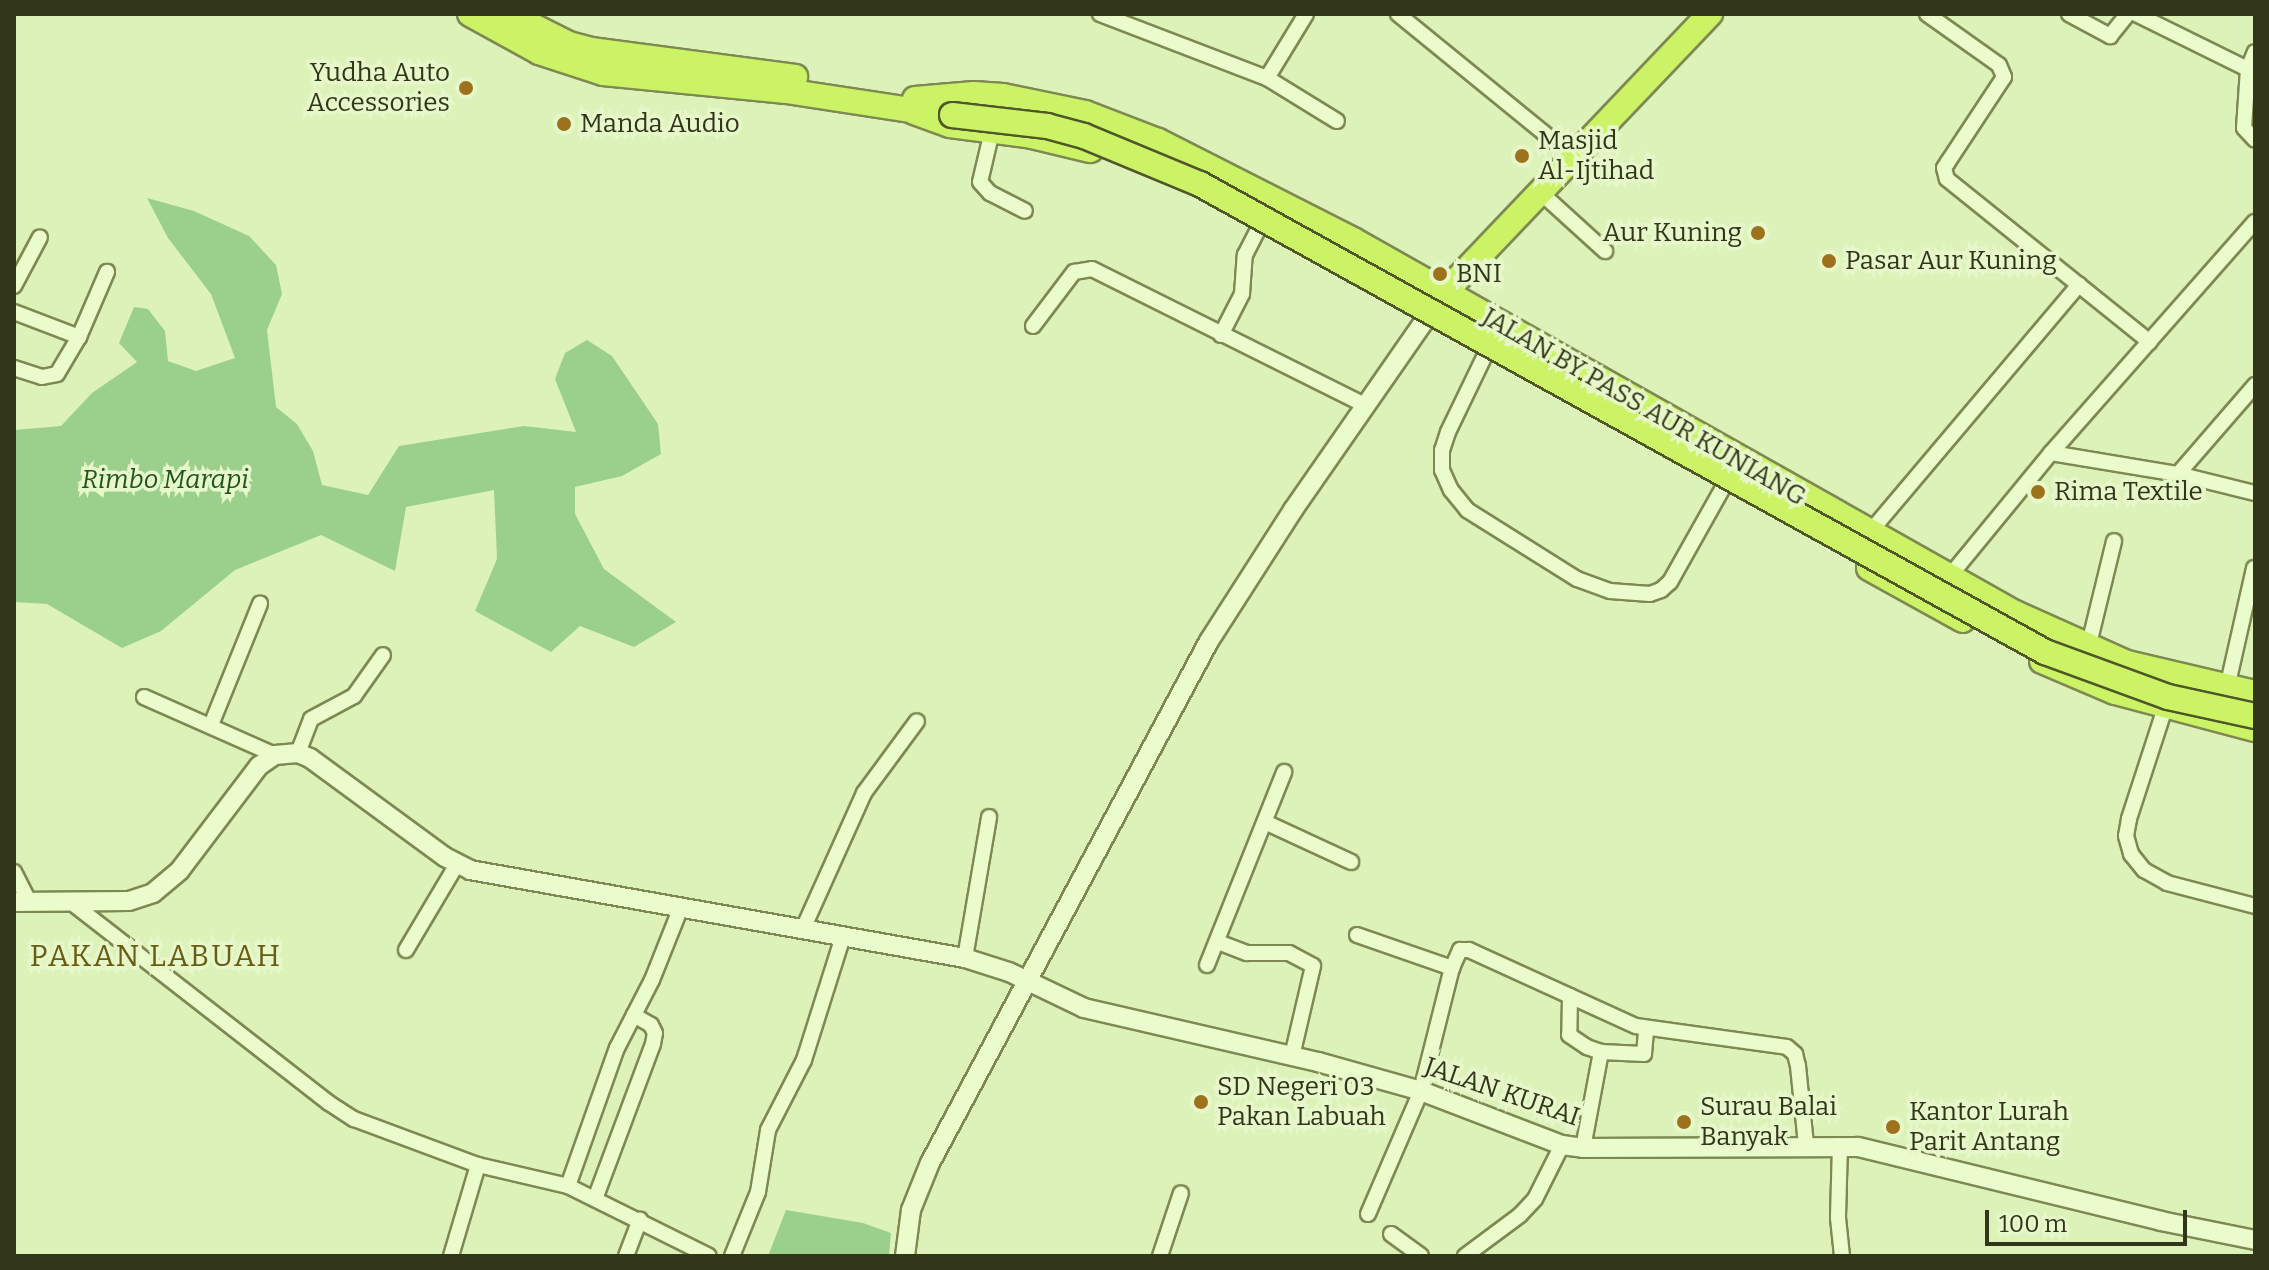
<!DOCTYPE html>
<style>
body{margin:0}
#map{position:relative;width:2269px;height:1270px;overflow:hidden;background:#dcf2b9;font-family:Bitter,serif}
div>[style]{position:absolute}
.green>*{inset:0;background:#9bd08c}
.roads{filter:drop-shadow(2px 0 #7e8952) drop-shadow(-2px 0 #7e8952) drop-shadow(0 2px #7e8952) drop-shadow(0 -2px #7e8952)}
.minor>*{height:14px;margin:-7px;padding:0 7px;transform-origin:7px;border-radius:7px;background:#eafccc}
.tertiary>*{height:18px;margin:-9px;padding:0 9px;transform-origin:9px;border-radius:9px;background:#eafccc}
.trunk>*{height:24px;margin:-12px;padding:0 12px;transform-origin:12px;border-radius:12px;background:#cbf365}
.bridges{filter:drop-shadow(2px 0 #4f5628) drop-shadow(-2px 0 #4f5628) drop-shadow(0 2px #4f5628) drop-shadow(0 -2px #4f5628)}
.trunk-bridge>*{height:24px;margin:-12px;padding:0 12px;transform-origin:12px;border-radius:12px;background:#cbf365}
.dots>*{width:22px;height:22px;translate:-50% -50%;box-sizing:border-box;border:4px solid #e6f8c9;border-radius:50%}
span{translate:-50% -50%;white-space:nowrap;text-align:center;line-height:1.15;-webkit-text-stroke:7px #e6f8c9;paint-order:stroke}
.poi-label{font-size:26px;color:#323619}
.right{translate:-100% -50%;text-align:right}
.left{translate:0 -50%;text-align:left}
.street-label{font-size:26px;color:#323619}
.park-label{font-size:26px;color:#22551e;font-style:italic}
.quarter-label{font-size:30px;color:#675d14;letter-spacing:2px}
.frame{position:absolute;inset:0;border:16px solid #323619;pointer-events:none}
.scale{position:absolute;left:1985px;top:1210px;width:202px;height:36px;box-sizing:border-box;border:4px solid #323619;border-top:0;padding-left:10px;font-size:24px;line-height:28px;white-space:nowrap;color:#323619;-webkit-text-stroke:6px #e6f8c9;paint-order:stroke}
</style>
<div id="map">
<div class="green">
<div style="clip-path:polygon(147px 198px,194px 211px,249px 236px,276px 265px,282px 294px,267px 330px,276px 407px,297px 424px,313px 451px,322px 485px,368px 495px,399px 446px,524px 426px,576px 432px,555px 379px,565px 353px,587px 340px,612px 356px,658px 424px,661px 454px,622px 476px,575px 487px,575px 514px,604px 569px,676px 622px,634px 647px,580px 626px,551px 652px,475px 611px,497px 559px,494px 490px,406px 507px,395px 571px,321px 535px,235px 570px,161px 631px,122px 648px,47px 604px,14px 602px,14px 430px,61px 426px,92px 393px,137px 362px,119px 343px,134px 307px,148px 309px,165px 331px,168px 361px,196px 371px,235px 358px,211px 294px,168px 238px)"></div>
<div style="clip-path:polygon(786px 1210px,863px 1223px,891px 1233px,889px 1256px,768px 1256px)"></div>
</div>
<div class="roads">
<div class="minor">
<div style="left:1100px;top:14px;width:179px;rotate:21deg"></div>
<div style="left:1267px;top:78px;width:82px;rotate:31.6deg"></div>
<div style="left:1398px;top:14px;width:225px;rotate:39.2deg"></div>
<div style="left:1927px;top:14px;width:88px;rotate:35.3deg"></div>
<div style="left:1999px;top:65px;width:13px;rotate:67deg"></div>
<div style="left:2004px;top:77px;width:102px;rotate:123.4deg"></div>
<div style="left:1948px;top:162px;width:7px;rotate:124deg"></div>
<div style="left:1944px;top:168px;width:11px;rotate:75deg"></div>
<div style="left:1947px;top:179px;width:260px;rotate:38.8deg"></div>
<div style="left:2069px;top:14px;width:47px;rotate:28.2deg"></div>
<div style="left:2110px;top:36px;width:28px;rotate:-51deg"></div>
<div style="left:2136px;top:14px;width:125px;rotate:26.2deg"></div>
<div style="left:2248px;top:69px;width:59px;rotate:93.9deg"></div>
<div style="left:2244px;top:128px;width:16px;rotate:47deg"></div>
<div style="left:2248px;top:69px;width:18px;rotate:-68deg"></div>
<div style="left:1267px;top:78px;width:75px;rotate:-58.6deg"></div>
<div style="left:992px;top:131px;width:52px;rotate:103.2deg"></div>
<div style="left:980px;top:182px;width:15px;rotate:48deg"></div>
<div style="left:990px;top:193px;width:39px;rotate:27deg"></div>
<div style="left:1540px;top:192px;width:88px;rotate:42.2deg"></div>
<div style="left:14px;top:286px;width:55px;rotate:-62deg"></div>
<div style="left:14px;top:312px;width:70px;rotate:21deg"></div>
<div style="left:79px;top:337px;width:71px;rotate:-66.7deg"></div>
<div style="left:1033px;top:326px;width:68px;rotate:-52.8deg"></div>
<div style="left:1074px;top:272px;width:18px;rotate:-9deg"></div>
<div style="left:1092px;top:269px;width:307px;rotate:26.5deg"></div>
<div style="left:1221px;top:335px;width:46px;rotate:-62.9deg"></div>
<div style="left:1242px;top:294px;width:39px;rotate:-86deg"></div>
<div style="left:1245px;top:255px;width:31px;rotate:-63deg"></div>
<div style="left:1487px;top:351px;width:90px;rotate:115.7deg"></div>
<div style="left:1448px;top:432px;width:19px;rotate:108deg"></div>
<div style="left:1442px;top:450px;width:20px;rotate:90deg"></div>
<div style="left:1442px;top:470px;width:22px;rotate:66deg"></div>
<div style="left:1451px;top:490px;width:26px;rotate:51deg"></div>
<div style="left:1467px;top:510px;width:130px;rotate:32.1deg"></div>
<div style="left:1577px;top:579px;width:35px;rotate:20deg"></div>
<div style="left:1610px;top:591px;width:40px;rotate:4.3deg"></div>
<div style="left:1650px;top:594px;width:12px;rotate:-20deg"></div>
<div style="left:1661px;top:590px;width:12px;rotate:-42deg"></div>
<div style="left:1670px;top:582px;width:112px;rotate:-60.7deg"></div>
<div style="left:14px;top:368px;width:29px;rotate:18deg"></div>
<div style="left:42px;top:377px;width:15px;rotate:-11deg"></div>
<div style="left:57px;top:374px;width:43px;rotate:-59.3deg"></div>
<div style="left:2051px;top:453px;width:129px;rotate:9.4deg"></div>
<div style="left:2178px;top:474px;width:118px;rotate:-49.1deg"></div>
<div style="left:2178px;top:474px;width:79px;rotate:13.9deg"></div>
<div style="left:1870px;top:532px;width:324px;rotate:-49.8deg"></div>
<div style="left:1949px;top:577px;width:161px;rotate:-50.6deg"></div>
<div style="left:2051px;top:453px;width:308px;rotate:-48.6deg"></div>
<div style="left:2088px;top:648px;width:110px;rotate:-76.3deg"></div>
<div style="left:2227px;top:688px;width:123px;rotate:-77.3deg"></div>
<div style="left:144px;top:697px;width:143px;rotate:23.9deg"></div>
<div style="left:2165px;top:708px;width:117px;rotate:108deg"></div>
<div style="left:2129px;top:819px;width:17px;rotate:100deg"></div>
<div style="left:2126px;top:836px;width:19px;rotate:74deg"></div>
<div style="left:2131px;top:854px;width:21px;rotate:51deg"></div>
<div style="left:2144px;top:870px;width:26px;rotate:29deg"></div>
<div style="left:2167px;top:883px;width:91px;rotate:14.6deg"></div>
<div style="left:211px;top:725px;width:131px;rotate:-68deg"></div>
<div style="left:298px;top:753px;width:36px;rotate:-69deg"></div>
<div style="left:311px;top:719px;width:49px;rotate:-28.1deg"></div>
<div style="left:354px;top:696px;width:50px;rotate:-54.7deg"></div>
<div style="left:1265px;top:822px;width:95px;rotate:24.9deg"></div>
<div style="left:14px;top:872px;width:34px;rotate:63deg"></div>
<div style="left:72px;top:903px;width:326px;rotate:37.9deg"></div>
<div style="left:329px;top:1103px;width:30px;rotate:33deg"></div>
<div style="left:354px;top:1119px;width:132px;rotate:20.4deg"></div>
<div style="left:478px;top:1165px;width:92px;rotate:13.1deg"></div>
<div style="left:568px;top:1186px;width:157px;rotate:26.4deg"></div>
<div style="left:803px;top:929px;width:149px;rotate:-65.8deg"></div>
<div style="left:864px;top:793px;width:89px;rotate:-53.6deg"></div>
<div style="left:1357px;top:935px;width:101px;rotate:19.2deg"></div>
<div style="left:1218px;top:942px;width:31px;rotate:21deg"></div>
<div style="left:1247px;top:953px;width:42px"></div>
<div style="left:1289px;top:953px;width:27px;rotate:28deg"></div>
<div style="left:1313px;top:966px;width:92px;rotate:103.1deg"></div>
<div style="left:406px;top:950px;width:100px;rotate:-59.3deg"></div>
<div style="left:965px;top:958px;width:143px;rotate:-80.3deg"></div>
<div style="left:1207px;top:965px;width:208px;rotate:-68.2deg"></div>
<div style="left:1570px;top:996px;width:39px;rotate:91deg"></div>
<div style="left:1569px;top:1035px;width:22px;rotate:34deg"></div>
<div style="left:1587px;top:1047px;width:15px;rotate:20deg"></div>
<div style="left:1601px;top:1052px;width:43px;rotate:2.7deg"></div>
<div style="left:1644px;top:1054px;width:25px;rotate:-85deg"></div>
<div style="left:1840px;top:1145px;width:73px;rotate:91.6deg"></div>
<div style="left:1838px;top:1218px;width:38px;rotate:84deg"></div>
<div style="left:1583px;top:1148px;width:98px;rotate:-79.4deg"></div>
<div style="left:568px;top:1186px;width:146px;rotate:-70.5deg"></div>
<div style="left:617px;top:1048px;width:76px;rotate:-62.8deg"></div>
<div style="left:652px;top:980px;width:79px;rotate:-68.3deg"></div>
<div style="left:595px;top:1199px;width:165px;rotate:-69.5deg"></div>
<div style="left:653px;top:1044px;width:11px;rotate:-80deg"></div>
<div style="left:655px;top:1033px;width:9px;rotate:-117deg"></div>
<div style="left:651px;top:1025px;width:20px;rotate:-150deg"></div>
<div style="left:1368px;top:1214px;width:134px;rotate:-66.7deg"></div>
<div style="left:1421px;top:1091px;width:127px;rotate:-75.9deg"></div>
<div style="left:1452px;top:968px;width:20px;rotate:-66deg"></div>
<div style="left:1460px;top:950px;width:9px"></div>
<div style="left:1469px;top:950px;width:183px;rotate:24.5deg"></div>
<div style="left:1636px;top:1026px;width:152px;rotate:7.9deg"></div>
<div style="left:1787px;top:1047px;width:11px;rotate:41deg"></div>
<div style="left:1795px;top:1054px;width:12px;rotate:76deg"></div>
<div style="left:1798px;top:1066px;width:79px;rotate:84.2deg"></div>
<div style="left:1391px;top:1234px;width:37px;rotate:36deg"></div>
<div style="left:451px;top:1256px;width:95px;rotate:-73.5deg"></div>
<div style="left:626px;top:1256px;width:39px;rotate:-69deg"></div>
<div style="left:732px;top:1256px;width:69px;rotate:-67.9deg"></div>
<div style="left:758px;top:1192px;width:63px;rotate:-80.8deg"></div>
<div style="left:768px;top:1130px;width:79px;rotate:-62.8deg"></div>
<div style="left:804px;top:1060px;width:130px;rotate:-72.5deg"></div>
<div style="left:1160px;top:1256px;width:66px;rotate:-71.6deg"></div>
<div style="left:1465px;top:1256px;width:69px;rotate:-36.7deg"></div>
<div style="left:1520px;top:1215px;width:22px;rotate:-47deg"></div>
<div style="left:1535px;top:1199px;width:60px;rotate:-63.4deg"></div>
</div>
<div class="tertiary">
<div style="left:14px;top:902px;width:115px;rotate:-0.5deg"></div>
<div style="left:129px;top:901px;width:25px;rotate:-18deg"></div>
<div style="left:153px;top:893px;width:35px;rotate:-40deg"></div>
<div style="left:180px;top:870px;width:131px;rotate:-52.8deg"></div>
<div style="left:259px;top:766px;width:19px;rotate:-35deg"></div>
<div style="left:275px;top:755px;width:23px;rotate:-5deg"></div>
<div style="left:298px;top:753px;width:13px;rotate:23deg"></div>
<div style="left:310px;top:758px;width:167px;rotate:36.3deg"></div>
<div style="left:445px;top:857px;width:28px;rotate:27deg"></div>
<div style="left:470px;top:870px;width:503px;rotate:10.08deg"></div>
<div style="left:965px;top:958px;width:46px;rotate:17.7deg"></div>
<div style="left:1009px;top:972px;width:83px;rotate:25.6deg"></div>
<div style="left:1084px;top:1008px;width:240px;rotate:13deg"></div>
<div style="left:1318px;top:1062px;width:107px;rotate:15.7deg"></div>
<div style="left:1421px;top:1091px;width:151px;rotate:21deg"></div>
<div style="left:1562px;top:1145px;width:21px;rotate:8deg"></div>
<div style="left:1583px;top:1148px;width:275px;rotate:-0.2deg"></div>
<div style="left:1858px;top:1147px;width:312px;rotate:13.7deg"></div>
<div style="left:2161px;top:1221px;width:96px;rotate:11.4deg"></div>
<div style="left:905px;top:1256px;width:46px;rotate:-82.6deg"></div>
<div style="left:911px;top:1210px;width:51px;rotate:-68deg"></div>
<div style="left:930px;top:1163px;width:592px;rotate:-61.88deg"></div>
<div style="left:1209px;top:641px;width:156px;rotate:-57.3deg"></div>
<div style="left:1293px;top:510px;width:235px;rotate:-55.2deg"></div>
</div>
<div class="trunk">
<div style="left:470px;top:14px;width:79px;rotate:28.8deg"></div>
<div style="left:539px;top:52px;width:67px;rotate:18.2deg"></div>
<div style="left:603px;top:73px;width:184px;rotate:5.6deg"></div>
<div style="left:786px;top:91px;width:145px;rotate:8.7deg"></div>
<div style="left:509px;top:14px;width:67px;rotate:26.6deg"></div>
<div style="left:569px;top:44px;width:23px;rotate:15deg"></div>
<div style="left:591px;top:50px;width:206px;rotate:7.5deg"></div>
<div style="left:915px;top:99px;width:59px;rotate:-4.8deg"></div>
<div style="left:974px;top:94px;width:29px;rotate:4deg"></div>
<div style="left:1003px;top:96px;width:84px;rotate:11.7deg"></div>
<div style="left:1085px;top:113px;width:78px;rotate:21deg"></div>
<div style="left:1158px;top:141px;width:219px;rotate:26.9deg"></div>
<div style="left:1353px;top:240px;width:760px;rotate:29.4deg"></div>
<div style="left:2015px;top:613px;width:123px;rotate:24.1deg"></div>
<div style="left:2127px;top:663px;width:131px;rotate:13.2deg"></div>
<div style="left:914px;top:112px;width:38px;rotate:20deg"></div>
<div style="left:950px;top:125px;width:83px;rotate:7.6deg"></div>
<div style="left:1032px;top:136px;width:60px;rotate:13.6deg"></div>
<div style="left:1446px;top:291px;width:383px;rotate:-46.4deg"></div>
<div style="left:1869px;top:568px;width:107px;rotate:29deg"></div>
<div style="left:2042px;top:661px;width:79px;rotate:23deg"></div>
<div style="left:2115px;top:692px;width:145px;rotate:14.8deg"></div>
</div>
</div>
<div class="bridges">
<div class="trunk-bridge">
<div style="left:952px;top:115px;width:96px;rotate:6.6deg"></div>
<div style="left:1047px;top:126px;width:38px;rotate:15deg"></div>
<div style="left:1084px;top:136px;width:126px;rotate:22.5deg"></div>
<div style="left:1200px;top:184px;width:966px;rotate:28.98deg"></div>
<div style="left:2045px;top:652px;width:131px;rotate:20.1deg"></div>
<div style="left:2168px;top:697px;width:89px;rotate:12.3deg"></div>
</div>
</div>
<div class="dots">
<div style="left:466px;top:88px;background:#9e721d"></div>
<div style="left:564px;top:124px;background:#9e721d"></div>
<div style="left:1522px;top:156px;background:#9e721d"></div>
<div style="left:1758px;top:233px;background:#9e721d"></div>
<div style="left:1829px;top:261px;background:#9e721d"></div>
<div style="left:1440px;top:274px;background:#9e721d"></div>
<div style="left:2038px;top:492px;background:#9e721d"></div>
<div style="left:1201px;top:1102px;background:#9e721d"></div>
<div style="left:1684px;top:1122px;background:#9e721d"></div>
<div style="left:1893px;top:1127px;background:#9e721d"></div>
</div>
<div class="poi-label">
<span class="right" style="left:450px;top:88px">Yudha Auto<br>Accessories</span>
<span class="left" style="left:580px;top:124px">Manda Audio</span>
<span class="left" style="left:1538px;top:156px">Masjid<br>Al-Ijtihad</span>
<span class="right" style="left:1742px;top:233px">Aur Kuning</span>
<span class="left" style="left:1845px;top:261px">Pasar Aur Kuning</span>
<span class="left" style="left:1456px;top:274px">BNI</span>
<span class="left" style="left:2054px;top:492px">Rima Textile</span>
<span class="left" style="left:1217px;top:1102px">SD Negeri 03<br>Pakan Labuah</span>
<span class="left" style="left:1700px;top:1122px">Surau Balai<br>Banyak</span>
<span class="left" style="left:1909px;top:1127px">Kantor Lurah<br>Parit Antang</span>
</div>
<div class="street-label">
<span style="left:1644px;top:407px;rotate:30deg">JALAN BY PASS AUR KUNIANG</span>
<span style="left:1502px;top:1092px;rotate:19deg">JALAN KURAI</span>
</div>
<div class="park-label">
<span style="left:165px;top:480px">Rimbo Marapi</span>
</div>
<div class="quarter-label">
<span style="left:156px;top:956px">PAKAN LABUAH</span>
</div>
<div class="frame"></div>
<div class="scale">100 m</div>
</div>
